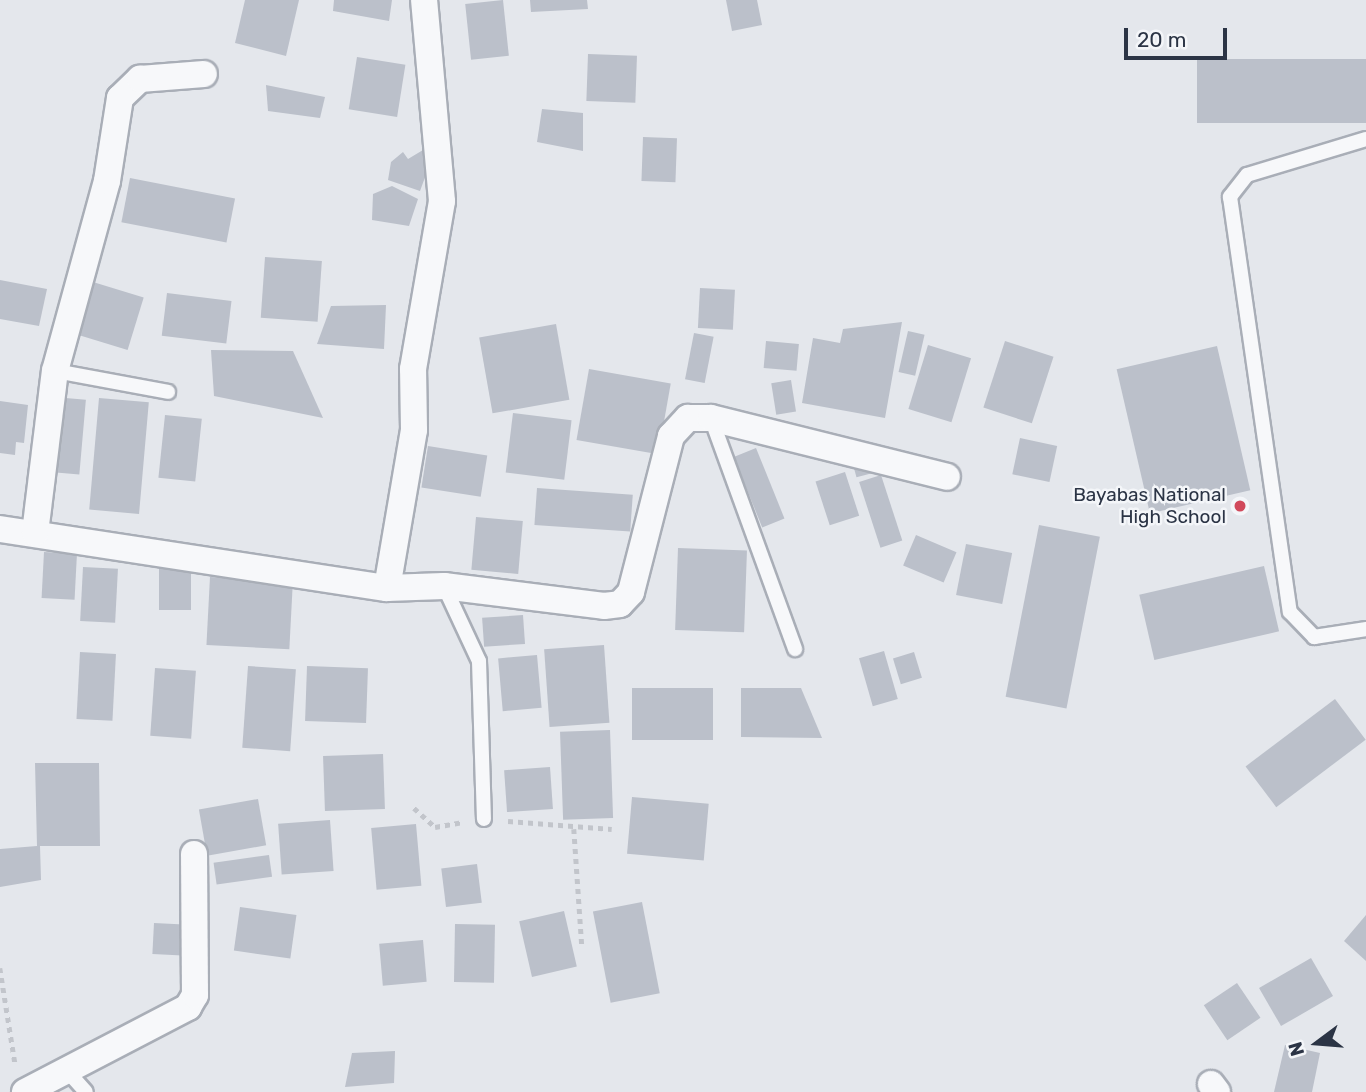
<!DOCTYPE html>
<style>
body{margin:0}
#map{position:relative;width:1366px;height:1092px;overflow:hidden;background:#e4e7ec;font-family:Rubik,sans-serif}
div>[style]{position:absolute}
.building>*{inset:0;background:#bbc0ca;transform-origin:0 0}
.path>*{height:4.5px;margin-top:-2.25px;transform-origin:0;background:repeating-linear-gradient(90deg,#c2c5cb 0 5px,transparent 0 10px)}
.roads{filter:drop-shadow(2px 0 #a9aeb7) drop-shadow(-2px 0 #a9aeb7) drop-shadow(0 2px #a9aeb7) drop-shadow(0 -2px #a9aeb7)}
.lane>*{height:14px;margin:-7px;padding:0 7px;transform-origin:7px;border-radius:7px;background:#f7f8fa}
.street>*{height:26px;margin:-13px;padding:0 13px;transform-origin:13px;border-radius:13px;background:#f7f8fa}
.dots>*{width:19px;height:19px;translate:-50% -50%;box-sizing:border-box;border:4px solid #f4f6f9;border-radius:50%}
span{translate:-50% -50%;white-space:nowrap;text-align:center;line-height:1.15;-webkit-text-stroke:5px #f4f6f9;paint-order:stroke}
.poi-label{font-size:19px;color:#2b3445}
.right{translate:-100% -50%;text-align:right}
.north{position:absolute;left:1282px;top:1008px;width:70px;height:70px;-webkit-text-stroke:5px #f4f6f9;paint-order:stroke;rotate:254deg;font-size:19px;font-weight:700;line-height:28px;text-align:center;color:#2b3445}
.north::after{content:'';display:block;margin:auto;width:24px;height:32px;background:#2b3445;clip-path:polygon(50% 0,100% 100%,50% 72%,0 100%)}
.scale{position:absolute;left:1124px;top:28px;width:103px;height:32px;box-sizing:border-box;border:4px solid #2b3445;border-top:0;padding-left:9px;font-size:21px;line-height:24px;white-space:nowrap;color:#2b3445;-webkit-text-stroke:5px #f4f6f9;paint-order:stroke}
</style>
<div id="map">
<div class="building">
<div style="clip-path:polygon(245px 0,299px 0,286px 56px,235px 43px)"></div>
<div style="clip-path:polygon(334px 0,392px 0,389px 21px,333px 11px)"></div>
<div style="left:503px;top:0;width:56px;height:38px;rotate:84deg"></div>
<div style="clip-path:polygon(530px 0,587px 0,588px 9px,531px 12px)"></div>
<div style="clip-path:polygon(726px 0,757px 0,762px 25px,732px 31px)"></div>
<div style="left:588px;top:54px;width:49px;height:47px;rotate:2deg"></div>
<div style="left:357px;top:57px;width:49px;height:53px;rotate:9deg"></div>
<div style="left:1366px;top:59px;width:64px;height:169px;rotate:90deg"></div>
<div style="clip-path:polygon(266px 85px,325px 97px,320px 118px,268px 111px)"></div>
<div style="clip-path:polygon(542px 109px,583px 113px,583px 151px,537px 142px)"></div>
<div style="left:643px;top:137px;width:34px;height:44px;rotate:2deg"></div>
<div style="clip-path:polygon(423px 150px,431px 161px,420px 191px,388px 180px,391px 162px,403px 152px,408px 159px)"></div>
<div style="left:130px;top:178px;width:107px;height:45px;rotate:11deg"></div>
<div style="clip-path:polygon(392px 186px,418px 199px,409px 226px,372px 220px,373px 194px)"></div>
<div style="left:265px;top:257px;width:57px;height:61px;rotate:4deg"></div>
<div style="clip-path:polygon(0 280px,47px 289px,39px 326px,0 319px)"></div>
<div style="left:93px;top:282px;width:53px;height:55px;rotate:17deg"></div>
<div style="left:700px;top:288px;width:35px;height:40px;rotate:3deg"></div>
<div style="left:167px;top:293px;width:65px;height:43px;rotate:7deg"></div>
<div style="clip-path:polygon(386px 305px,384px 349px,317px 344px,331px 306px)"></div>
<div style="clip-path:polygon(902px 322px,885px 418px,802px 403px,813px 338px,840px 343px,843px 329px)"></div>
<div style="left:556px;top:324px;width:77px;height:78px;rotate:80deg"></div>
<div style="left:908px;top:331px;width:17px;height:42px;rotate:13deg"></div>
<div style="left:694px;top:333px;width:20px;height:47px;rotate:11deg"></div>
<div style="left:766px;top:341px;width:33px;height:27px;rotate:5deg"></div>
<div style="left:1005px;top:341px;width:51px;height:70px;rotate:18deg"></div>
<div style="left:928px;top:345px;width:45px;height:67px;rotate:17deg"></div>
<div style="left:1217px;top:346px;width:148px;height:103px;rotate:77deg"></div>
<div style="clip-path:polygon(211px 350px,293px 351px,323px 418px,214px 396px)"></div>
<div style="left:589px;top:369px;width:83px;height:72px;rotate:10deg"></div>
<div style="left:791px;top:380px;width:32px;height:20px;rotate:81deg"></div>
<div style="left:54px;top:397px;width:32px;height:75px;rotate:5deg"></div>
<div style="left:99px;top:398px;width:50px;height:112px;rotate:5deg"></div>
<div style="clip-path:polygon(0 401px,28px 405px,24px 443px,16px 442px,15px 455px,0 453px)"></div>
<div style="left:513px;top:413px;width:59px;height:60px;rotate:7deg"></div>
<div style="left:165px;top:415px;width:37px;height:63px;rotate:6deg"></div>
<div style="left:1020px;top:438px;width:38px;height:37px;rotate:12deg"></div>
<div style="left:428px;top:446px;width:60px;height:42px;rotate:9deg"></div>
<div style="left:756px;top:448px;width:76px;height:24px;rotate:68deg"></div>
<div style="left:871px;top:462px;width:11px;height:18px;rotate:75deg"></div>
<div style="left:845px;top:472px;width:46px;height:31px;rotate:72deg"></div>
<div style="left:881px;top:475px;width:69px;height:23px;rotate:72deg"></div>
<div style="left:537px;top:488px;width:96px;height:37px;rotate:4deg"></div>
<div style="left:476px;top:517px;width:47px;height:53px;rotate:5deg"></div>
<div style="left:1039px;top:525px;width:62px;height:175px;rotate:11deg"></div>
<div style="left:916px;top:535px;width:44px;height:33px;rotate:23deg"></div>
<div style="left:966px;top:544px;width:47px;height:52px;rotate:11deg"></div>
<div style="left:678px;top:548px;width:69px;height:82px;rotate:2deg"></div>
<div style="left:44px;top:552px;width:33px;height:46px;rotate:3deg"></div>
<div style="left:159px;top:561px;width:32px;height:49px"></div>
<div style="left:1264px;top:566px;width:67px;height:128px;rotate:77deg"></div>
<div style="left:83px;top:567px;width:35px;height:54px;rotate:3deg"></div>
<div style="left:210px;top:577px;width:83px;height:68px;rotate:3deg"></div>
<div style="left:523px;top:615px;width:29px;height:41px;rotate:86deg"></div>
<div style="left:604px;top:645px;width:78px;height:60px;rotate:86deg"></div>
<div style="left:884px;top:651px;width:50px;height:26px;rotate:74deg"></div>
<div style="left:80px;top:652px;width:36px;height:67px;rotate:3deg"></div>
<div style="left:914px;top:652px;width:27px;height:22px;rotate:73deg"></div>
<div style="left:537px;top:655px;width:53px;height:39px;rotate:85deg"></div>
<div style="left:248px;top:666px;width:48px;height:82px;rotate:4deg"></div>
<div style="left:307px;top:666px;width:61px;height:55px;rotate:2deg"></div>
<div style="left:155px;top:668px;width:41px;height:68px;rotate:4deg"></div>
<div style="left:713px;top:688px;width:52px;height:81px;rotate:90deg"></div>
<div style="clip-path:polygon(741px 688px,801px 688px,822px 738px,741px 737px)"></div>
<div style="left:1335px;top:699px;width:51px;height:112px;rotate:53deg"></div>
<div style="left:610px;top:730px;width:88px;height:50px;rotate:88deg"></div>
<div style="left:383px;top:754px;width:55px;height:60px;rotate:88deg"></div>
<div style="clip-path:polygon(35px 763px,99px 763px,100px 846px,40px 846px,41px 880px,0 887px,0 849px,37px 846px)"></div>
<div style="left:550px;top:767px;width:42px;height:46px;rotate:86deg"></div>
<div style="left:632px;top:797px;width:77px;height:57px;rotate:5deg"></div>
<div style="left:258px;top:799px;width:47px;height:60px;rotate:80deg"></div>
<div style="left:330px;top:820px;width:51px;height:52px;rotate:86deg"></div>
<div style="left:416px;top:824px;width:62px;height:45px;rotate:85deg"></div>
<div style="left:269px;top:855px;width:22px;height:56px;rotate:82deg"></div>
<div style="left:477px;top:864px;width:39px;height:36px;rotate:83deg"></div>
<div style="left:642px;top:902px;width:93px;height:50px;rotate:79deg"></div>
<div style="left:240px;top:907px;width:57px;height:44px;rotate:8deg"></div>
<div style="left:564px;top:911px;width:57px;height:46px;rotate:77deg"></div>
<div style="clip-path:polygon(1366px 915px,1366px 961px,1344px 941px)"></div>
<div style="left:154px;top:923px;width:35px;height:31px;rotate:3deg"></div>
<div style="left:455px;top:924px;width:40px;height:58px;rotate:1deg"></div>
<div style="left:423px;top:940px;width:42px;height:44px;rotate:85deg"></div>
<div style="left:1311px;top:958px;width:44px;height:60px;rotate:60deg"></div>
<div style="left:1237px;top:983px;width:42px;height:40px;rotate:56deg"></div>
<div style="clip-path:polygon(1285px 1045px,1320px 1053px,1312px 1092px,1274px 1092px)"></div>
<div style="clip-path:polygon(395px 1051px,394px 1083px,345px 1087px,352px 1053px)"></div>
</div>
<div class="path">
<div style="left:414px;top:808px;width:28px;rotate:42deg"></div>
<div style="left:435px;top:827px;width:27px;rotate:-10deg"></div>
<div style="left:508px;top:821px;width:104px;rotate:4.4deg"></div>
<div style="left:574px;top:829px;width:116px;rotate:86.1deg"></div>
<div style="left:0;top:968px;width:96px;rotate:81deg"></div>
</div>
<div class="roads">
<div class="lane">
<div style="left:1366px;top:139px;width:124px;rotate:163.2deg"></div>
<div style="left:1247px;top:175px;width:28px;rotate:128deg"></div>
<div style="left:1230px;top:197px;width:419px;rotate:81.8deg"></div>
<div style="left:1290px;top:612px;width:35px;rotate:46deg"></div>
<div style="left:1314px;top:637px;width:53px;rotate:-8.7deg"></div>
<div style="left:55px;top:371px;width:115px;rotate:10.5deg"></div>
<div style="left:711px;top:418px;width:246px;rotate:70deg"></div>
<div style="left:444px;top:586px;width:83px;rotate:65deg"></div>
<div style="left:479px;top:661px;width:158px;rotate:88.2deg"></div>
<div style="left:69px;top:1073px;width:25px;rotate:48deg"></div>
</div>
<div class="street">
<div style="left:0;top:529px;width:391px;rotate:8.7deg"></div>
<div style="left:387px;top:588px;width:57px;rotate:-2deg"></div>
<div style="left:444px;top:586px;width:161px;rotate:7.1deg"></div>
<div style="left:604px;top:606px;width:16px;rotate:-7deg"></div>
<div style="left:620px;top:604px;width:16px;rotate:-47deg"></div>
<div style="left:631px;top:592px;width:161px;rotate:-75.6deg"></div>
<div style="left:671px;top:436px;width:25px;rotate:-47deg"></div>
<div style="left:688px;top:418px;width:23px"></div>
<div style="left:711px;top:418px;width:243px;rotate:14deg"></div>
<div style="left:35px;top:533px;width:163px;rotate:-83deg"></div>
<div style="left:55px;top:371px;width:197px;rotate:-74.7deg"></div>
<div style="left:107px;top:181px;width:84px;rotate:-81.1deg"></div>
<div style="left:120px;top:98px;width:28px;rotate:-44deg"></div>
<div style="left:140px;top:79px;width:64px;rotate:-4.5deg"></div>
<div style="left:387px;top:588px;width:160px;rotate:-80.3deg"></div>
<div style="left:414px;top:430px;width:61px;rotate:-90.9deg"></div>
<div style="left:413px;top:369px;width:170px;rotate:-80.2deg"></div>
<div style="left:442px;top:201px;width:202px;rotate:-95.1deg"></div>
<div style="left:1211px;top:1084px;width:10px;rotate:53deg"></div>
<div style="left:25px;top:1092px;width:184px;rotate:-27.5deg"></div>
<div style="left:188px;top:1007px;width:14px;rotate:-60deg"></div>
<div style="left:195px;top:995px;width:141px;rotate:-90.4deg"></div>
</div>
</div>
<div class="dots">
<div style="left:1240px;top:506px;background:#d1495b"></div>
</div>
<div class="poi-label">
<span class="right" style="left:1226px;top:506px">Bayabas National<br>High School</span>
</div>
<div class="north">N</div>
<div class="scale">20 m</div>
</div>
